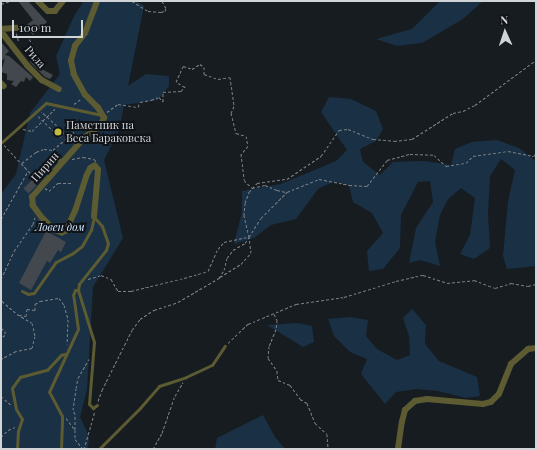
<!DOCTYPE html>
<meta charset="utf-8">
<style>
body{margin:0}
#map{position:relative;width:537px;height:450px;overflow:hidden;background:#171c21;font-family:"Playfair Display",serif}
div>[style]{position:absolute}
.green>*{inset:0;background:#193045}
.building>*{inset:0;background:#42484d;transform-origin:0 0}
.path>*{height:1px;margin-top:-0.5px;transform-origin:0;background:repeating-linear-gradient(90deg,#7d8185 0 3px,transparent 0 5px)}
.lane>*{height:3px;margin:-1.5px;padding:0 1.5px;transform-origin:1.5px;border-radius:1.5px;background:#5c5b31}
.street>*{height:5.5px;margin:-2.75px;padding:0 2.75px;transform-origin:2.75px;border-radius:2.75px;background:#5c5b31}
.dots>*{width:11px;height:11px;translate:-50% -50%;box-sizing:border-box;border:2px solid #0f1318;border-radius:50%}
span{translate:-50% -50%;white-space:nowrap;text-align:center;line-height:1.15;-webkit-text-stroke:4px #0f1318;paint-order:stroke}
.street-label{font-size:11px;color:#d0d4d7}
.poi-label{font-size:11px;color:#d0d4d7}
.left{translate:0 -50%;text-align:left}
.park-label{font-size:11px;color:#cfe7ff;font-style:italic}
.frame{position:absolute;inset:0;border:2px solid #d0d4d7;pointer-events:none}
.north{position:absolute;left:485px;top:12px;width:40px;height:40px;-webkit-text-stroke:3px #0f1318;paint-order:stroke;rotate:357deg;font-size:11px;font-weight:700;line-height:16px;text-align:center;color:#d0d4d7}
.north::after{content:'';display:block;margin:auto;width:14px;height:18px;background:#d0d4d7;clip-path:polygon(50% 0,100% 100%,50% 72%,0 100%)}
.scale{position:absolute;left:12px;top:20px;width:71px;height:18px;box-sizing:border-box;border:2px solid #d0d4d7;border-top:0;padding-left:5px;font-size:12px;line-height:14px;white-space:nowrap;color:#d0d4d7;-webkit-text-stroke:3px #0f1318;paint-order:stroke}
</style>
<div id="map">
<div class="green">
<div style="clip-path:polygon(84px 1px,136px 1px,144px 6px,128px 86px,146px 74px,169px 76px,169px 86px,158px 100px,124px 105px,119px 130px,104px 160px,123px 238px,93px 287px,87px 390px,80px 417px,89px 436px,88px 449px,1px 449px,1px 194px,16px 174px,30px 113px,60px 74px,56px 56px,75px 14px)"></div>
<div style="clip-path:polygon(440px 1px,483px 1px,463px 19px,422px 43px,397px 46px,376px 39px,412px 29px)"></div>
<div style="clip-path:polygon(329px 97px,351px 99px,376px 111px,383px 129px,376px 141px,360px 149px,363px 162px,380px 175px,393px 162px,424px 161px,451px 165px,455px 149px,472px 142px,497px 140px,519px 148px,536px 161px,536px 266px,507px 269px,503px 256px,508px 201px,515px 170px,501px 159px,490px 176px,488px 214px,490px 248px,474px 259px,460px 254px,470px 235px,475px 198px,461px 188px,448px 199px,440px 215px,435px 242px,440px 266px,420px 260px,409px 263px,416px 228px,433px 202px,430px 181px,418px 182px,401px 215px,400px 248px,383px 269px,369px 271px,367px 251px,383px 233px,372px 213px,353px 202px,349px 185px,333px 182px,318px 189px,296px 219px,271px 225px,254px 238px,234px 244px,242px 212px,242px 191px,281px 184px,336px 161px,347px 150px,321px 112px)"></div>
<div style="clip-path:polygon(412px 309px,426px 325px,425px 344px,439px 361px,477px 377px,480px 396px,466px 398px,438px 391px,417px 389px,396px 392px,385px 404px,361px 374px,367px 359px,350px 352px,334px 336px,328px 319px,351px 317px,368px 320px,366px 336px,377px 349px,397px 360px,410px 355px,409px 336px,403px 318px)"></div>
<div style="clip-path:polygon(298px 323px,312px 326px,314px 342px,303px 347px,267px 325px)"></div>
<div style="clip-path:polygon(263px 415px,275px 437px,285px 449px,215px 449px,217px 438px)"></div>
</div>
<div class="building">
<div style="clip-path:polygon(18px 1px,28px 1px,47px 22px,33px 35px,25px 26px,33px 20px)"></div>
<div style="clip-path:polygon(1px 42px,9px 51px,5px 55px,9px 56px,33px 77px,30px 81px,26px 77px,24px 82px,21px 81px,16px 87px,11px 84px,14px 81px,7px 80px,7px 74px,1px 72px,5px 58px,1px 62px)"></div>
<div style="clip-path:polygon(32px 58px,42px 65px,40px 68px,53px 75px,50px 79px,45px 77px,30px 62px)"></div>
<div style="left:32px;top:180px;width:7px;height:12px;rotate:45deg"></div>
<div style="clip-path:polygon(46px 231px,66px 242px,61px 252px,58px 250px,50px 263px,47px 261px,31px 290px,19px 283px)"></div>
</div>
<div class="path">
<div style="left:132px;top:1px;width:19px;rotate:32deg"></div>
<div style="left:148px;top:11px;width:13px;rotate:4deg"></div>
<div style="left:161px;top:12px;width:4px;rotate:-14deg"></div>
<div style="left:165px;top:11px;width:3px;rotate:-72deg"></div>
<div style="left:166px;top:8px;width:8px;rotate:-120deg"></div>
<div style="left:1px;top:4px;width:9px;rotate:-18deg"></div>
<div style="left:16px;top:33px;width:9px;rotate:72deg"></div>
<div style="left:29px;top:39px;width:5px;rotate:53deg"></div>
<div style="left:74px;top:104px;width:9px;rotate:-36deg"></div>
<div style="left:107px;top:112px;width:14px;rotate:-36deg"></div>
<div style="left:118px;top:104px;width:20px;rotate:9deg"></div>
<div style="left:138px;top:107px;width:5px;rotate:-68deg"></div>
<div style="left:140px;top:102px;width:11px;rotate:-10deg"></div>
<div style="left:151px;top:100px;width:9px;rotate:-21deg"></div>
<div style="left:159px;top:97px;width:6px;rotate:51deg"></div>
<div style="left:163px;top:102px;width:10px;rotate:-90deg"></div>
<div style="left:163px;top:92px;width:18px;rotate:-3deg"></div>
<div style="left:181px;top:91px;width:6px;rotate:-45deg"></div>
<div style="left:185px;top:87px;width:10px;rotate:-151deg"></div>
<div style="left:176px;top:82px;width:17px;rotate:-66deg"></div>
<div style="left:183px;top:66px;width:9px;rotate:18deg"></div>
<div style="left:192px;top:69px;width:9px;rotate:-32deg"></div>
<div style="left:200px;top:64px;width:5px;rotate:37deg"></div>
<div style="left:204px;top:67px;width:7px;rotate:90deg"></div>
<div style="left:204px;top:74px;width:15px;rotate:20deg"></div>
<div style="left:218px;top:79px;width:12px;rotate:-9deg"></div>
<div style="left:230px;top:77px;width:29px;rotate:82deg"></div>
<div style="left:234px;top:106px;width:8px;rotate:113deg"></div>
<div style="left:231px;top:113px;width:21px;rotate:76deg"></div>
<div style="left:236px;top:133px;width:10px;rotate:17deg"></div>
<div style="left:246px;top:136px;width:10px;rotate:79deg"></div>
<div style="left:248px;top:146px;width:11px;rotate:131deg"></div>
<div style="left:241px;top:154px;width:26px;rotate:83deg"></div>
<div style="left:244px;top:180px;width:11px;rotate:45deg"></div>
<div style="left:252px;top:188px;width:13px;rotate:-13deg"></div>
<div style="left:265px;top:185px;width:13px;rotate:23deg"></div>
<div style="left:277px;top:190px;width:9px;rotate:13deg"></div>
<div style="left:38px;top:116px;width:30px;rotate:44deg"></div>
<div style="left:60px;top:137px;width:6px;rotate:-51deg"></div>
<div style="left:64px;top:132px;width:30px;rotate:-138deg"></div>
<div style="left:23px;top:129px;width:9px;rotate:13deg"></div>
<div style="left:32px;top:131px;width:32px;rotate:-44deg"></div>
<div style="left:4px;top:145px;width:42px;rotate:46.9deg"></div>
<div style="left:72px;top:159px;width:11px;rotate:-10deg"></div>
<div style="left:83px;top:157px;width:11px;rotate:10deg"></div>
<div style="left:94px;top:159px;width:3px;rotate:45deg"></div>
<div style="left:22px;top:163px;width:18px;rotate:-38deg"></div>
<div style="left:36px;top:152px;width:9px;rotate:-21deg"></div>
<div style="left:44px;top:149px;width:9px;rotate:6deg"></div>
<div style="left:53px;top:150px;width:32px;rotate:-41deg"></div>
<div style="left:77px;top:129px;width:19px;rotate:-18deg"></div>
<div style="left:45px;top:188px;width:5px;rotate:37deg"></div>
<div style="left:49px;top:191px;width:12px;rotate:-42deg"></div>
<div style="left:58px;top:183px;width:15px"></div>
<div style="left:1px;top:219px;width:55px;rotate:-60.6deg"></div>
<div style="left:38px;top:220px;width:10px;rotate:53deg"></div>
<div style="left:220px;top:277px;width:25px;rotate:-32deg"></div>
<div style="left:241px;top:264px;width:15px;rotate:-48deg"></div>
<div style="left:251px;top:253px;width:16px;rotate:-97deg"></div>
<div style="left:249px;top:237px;width:22px;rotate:-58deg"></div>
<div style="left:261px;top:218px;width:37px;rotate:-45deg"></div>
<div style="left:287px;top:192px;width:35px;rotate:-22deg"></div>
<div style="left:319px;top:179px;width:31px;rotate:11deg"></div>
<div style="left:349px;top:185px;width:18px;rotate:3deg"></div>
<div style="left:367px;top:186px;width:33px;rotate:-52deg"></div>
<div style="left:387px;top:160px;width:24px;rotate:-15deg"></div>
<div style="left:410px;top:154px;width:24px;rotate:2deg"></div>
<div style="left:434px;top:155px;width:16px;rotate:43deg"></div>
<div style="left:446px;top:166px;width:20px;rotate:-9deg"></div>
<div style="left:466px;top:163px;width:10px;rotate:-45deg"></div>
<div style="left:473px;top:156px;width:35px;rotate:-8deg"></div>
<div style="left:508px;top:151px;width:26px;rotate:11deg"></div>
<div style="left:534px;top:156px;width:4px;rotate:-56deg"></div>
<div style="left:1px;top:279px;width:31px;rotate:-65deg"></div>
<div style="left:14px;top:251px;width:33px;rotate:-55deg"></div>
<div style="left:33px;top:224px;width:7px;rotate:-74deg"></div>
<div style="left:88px;top:279px;width:14px;rotate:-17deg"></div>
<div style="left:101px;top:275px;width:11px;rotate:22deg"></div>
<div style="left:111px;top:279px;width:14px;rotate:60deg"></div>
<div style="left:118px;top:291px;width:13px"></div>
<div style="left:131px;top:291px;width:55px;rotate:-13.8deg"></div>
<div style="left:184px;top:278px;width:25px;rotate:-16deg"></div>
<div style="left:208px;top:271px;width:24px;rotate:-66deg"></div>
<div style="left:218px;top:249px;width:9px;rotate:-49deg"></div>
<div style="left:224px;top:242px;width:25px;rotate:-12deg"></div>
<div style="left:1px;top:298px;width:3px;rotate:72deg"></div>
<div style="left:2px;top:301px;width:20px;rotate:41deg"></div>
<div style="left:17px;top:314px;width:17px;rotate:31deg"></div>
<div style="left:32px;top:323px;width:13px;rotate:77deg"></div>
<div style="left:35px;top:336px;width:12px;rotate:104deg"></div>
<div style="left:32px;top:348px;width:16px;rotate:169deg"></div>
<div style="left:16px;top:351px;width:17px;rotate:152deg"></div>
<div style="left:274px;top:314px;width:7px;rotate:63deg"></div>
<div style="left:277px;top:320px;width:9px;rotate:96deg"></div>
<div style="left:276px;top:329px;width:18px;rotate:112deg"></div>
<div style="left:269px;top:346px;width:12px;rotate:95deg"></div>
<div style="left:268px;top:358px;width:16px;rotate:55deg"></div>
<div style="left:277px;top:371px;width:9px;rotate:84deg"></div>
<div style="left:278px;top:380px;width:13px;rotate:23deg"></div>
<div style="left:290px;top:385px;width:17px;rotate:54deg"></div>
<div style="left:300px;top:399px;width:8px;rotate:30deg"></div>
<div style="left:307px;top:403px;width:22px;rotate:68deg"></div>
<div style="left:315px;top:423px;width:16px;rotate:43deg"></div>
<div style="left:327px;top:434px;width:15px;rotate:86deg"></div>
<div style="left:19px;top:315px;width:7px;rotate:8deg"></div>
<div style="left:26px;top:316px;width:7px;rotate:-82deg"></div>
<div style="left:27px;top:309px;width:8px;rotate:7deg"></div>
<div style="left:35px;top:310px;width:6px;rotate:-90deg"></div>
<div style="left:35px;top:304px;width:6px;rotate:-31deg"></div>
<div style="left:40px;top:301px;width:19px;rotate:-9deg"></div>
<div style="left:59px;top:298px;width:9px;rotate:54deg"></div>
<div style="left:64px;top:305px;width:15px;rotate:74deg"></div>
<div style="left:68px;top:319px;width:25px;rotate:92deg"></div>
<div style="left:1px;top:328px;width:5px;rotate:37deg"></div>
<div style="left:5px;top:331px;width:4px;rotate:90deg"></div>
<div style="left:5px;top:335px;width:5px;rotate:143deg"></div>
<div style="left:228px;top:343px;width:28px;rotate:-44deg"></div>
<div style="left:248px;top:324px;width:52px;rotate:-22.6deg"></div>
<div style="left:296px;top:304px;width:49px;rotate:-8.3deg"></div>
<div style="left:344px;top:297px;width:54px;rotate:-17.1deg"></div>
<div style="left:396px;top:281px;width:28px;rotate:-13deg"></div>
<div style="left:423px;top:275px;width:25px;rotate:18deg"></div>
<div style="left:447px;top:283px;width:27px;rotate:-6deg"></div>
<div style="left:474px;top:280px;width:22px;rotate:21deg"></div>
<div style="left:495px;top:288px;width:17px;rotate:-17deg"></div>
<div style="left:511px;top:283px;width:17px;rotate:10deg"></div>
<div style="left:528px;top:286px;width:8px;rotate:-14deg"></div>
<div style="left:1px;top:396px;width:13px;rotate:42deg"></div>
<div style="left:98px;top:401px;width:12px;rotate:-70deg"></div>
<div style="left:102px;top:390px;width:67px;rotate:-63.4deg"></div>
<div style="left:132px;top:330px;width:14px;rotate:-54deg"></div>
<div style="left:140px;top:319px;width:17px;rotate:-33deg"></div>
<div style="left:154px;top:310px;width:25px;rotate:-18deg"></div>
<div style="left:178px;top:302px;width:48px;rotate:-30.3deg"></div>
<div style="left:219px;top:278px;width:9px;rotate:-58deg"></div>
<div style="left:224px;top:270px;width:12px;rotate:-76deg"></div>
<div style="left:227px;top:258px;width:10px;rotate:-53deg"></div>
<div style="left:233px;top:250px;width:14px;rotate:-30deg"></div>
<div style="left:245px;top:243px;width:7px;rotate:-56deg"></div>
<div style="left:249px;top:237px;width:23px;rotate:-103deg"></div>
<div style="left:244px;top:215px;width:12px;rotate:-85deg"></div>
<div style="left:245px;top:203px;width:12px;rotate:-70deg"></div>
<div style="left:249px;top:192px;width:12px;rotate:-48deg"></div>
<div style="left:257px;top:183px;width:30px;rotate:-8deg"></div>
<div style="left:287px;top:179px;width:41px;rotate:-34.1deg"></div>
<div style="left:321px;top:156px;width:32px;rotate:-55deg"></div>
<div style="left:339px;top:130px;width:9px;rotate:-6deg"></div>
<div style="left:348px;top:129px;width:27px;rotate:22deg"></div>
<div style="left:373px;top:139px;width:21px;rotate:5deg"></div>
<div style="left:394px;top:141px;width:18px;rotate:-6deg"></div>
<div style="left:412px;top:139px;width:49px;rotate:-32.4deg"></div>
<div style="left:453px;top:113px;width:10px;rotate:-11deg"></div>
<div style="left:463px;top:111px;width:13px;rotate:-27deg"></div>
<div style="left:475px;top:105px;width:76px;rotate:-36.4deg"></div>
<div style="left:66px;top:418px;width:15px;rotate:53deg"></div>
<div style="left:75px;top:430px;width:9px;rotate:90deg"></div>
<div style="left:75px;top:439px;width:13px;rotate:51deg"></div>
<div style="left:75px;top:430px;width:16px;rotate:-90deg"></div>
<div style="left:75px;top:414px;width:4px;rotate:-117deg"></div>
<div style="left:73px;top:410px;width:22px;rotate:-82deg"></div>
<div style="left:76px;top:388px;width:10px;rotate:-79deg"></div>
<div style="left:78px;top:378px;width:22px;rotate:-60deg"></div>
<div style="left:1px;top:437px;width:10px;rotate:-45deg"></div>
<div style="left:8px;top:430px;width:8px;rotate:-23deg"></div>
<div style="left:84px;top:449px;width:40px;rotate:-74deg"></div>
<div style="left:153px;top:449px;width:18px;rotate:-61deg"></div>
<div style="left:162px;top:433px;width:39px;rotate:-71deg"></div>
<div style="left:175px;top:396px;width:16px;rotate:-60deg"></div>
</div>
<div class="lane">
<div style="left:2px;top:142px;width:59px;rotate:-41.6deg"></div>
<div style="left:46px;top:103px;width:57px;rotate:12.1deg"></div>
<div style="left:36px;top:180px;width:27px;rotate:-48deg"></div>
<div style="left:54px;top:160px;width:10px"></div>
<div style="left:94px;top:217px;width:12px;rotate:48deg"></div>
<div style="left:102px;top:226px;width:18px;rotate:71deg"></div>
<div style="left:108px;top:243px;width:7px;rotate:106deg"></div>
<div style="left:106px;top:250px;width:43px;rotate:128.5deg"></div>
<div style="left:79px;top:284px;width:6px;rotate:99deg"></div>
<div style="left:78px;top:290px;width:54px;rotate:72.9deg"></div>
<div style="left:94px;top:342px;width:62px;rotate:94.6deg"></div>
<div style="left:89px;top:404px;width:6px;rotate:45deg"></div>
<div style="left:93px;top:408px;width:5px;rotate:-37deg"></div>
<div style="left:22px;top:291px;width:7px;rotate:27deg"></div>
<div style="left:28px;top:294px;width:6px;rotate:-9deg"></div>
<div style="left:34px;top:293px;width:38px;rotate:-55deg"></div>
<div style="left:56px;top:262px;width:19px;rotate:-28deg"></div>
<div style="left:73px;top:253px;width:11px;rotate:-38deg"></div>
<div style="left:82px;top:246px;width:18px;rotate:-61deg"></div>
<div style="left:91px;top:230px;width:13px;rotate:-77deg"></div>
<div style="left:17px;top:449px;width:18px;rotate:-87deg"></div>
<div style="left:18px;top:431px;width:13px;rotate:-72deg"></div>
<div style="left:22px;top:419px;width:12px;rotate:-121deg"></div>
<div style="left:16px;top:409px;width:21px;rotate:-101deg"></div>
<div style="left:12px;top:388px;width:14px;rotate:-54deg"></div>
<div style="left:20px;top:377px;width:28px;rotate:-15deg"></div>
<div style="left:47px;top:370px;width:21px;rotate:-47deg"></div>
<div style="left:61px;top:355px;width:4px;rotate:-14deg"></div>
<div style="left:61px;top:449px;width:33px;rotate:-88deg"></div>
<div style="left:62px;top:416px;width:27px;rotate:-118deg"></div>
<div style="left:49px;top:392px;width:69px;rotate:-65.3deg"></div>
<div style="left:78px;top:329px;width:34px;rotate:-98deg"></div>
<div style="left:73px;top:295px;width:5px;rotate:-68deg"></div>
<div style="left:75px;top:290px;width:3px"></div>
<div style="left:99px;top:449px;width:58px;rotate:-45deg"></div>
<div style="left:140px;top:408px;width:29px;rotate:-49deg"></div>
<div style="left:159px;top:386px;width:28px;rotate:-18deg"></div>
<div style="left:186px;top:377px;width:29px;rotate:-25deg"></div>
<div style="left:212px;top:365px;width:23px;rotate:-56deg"></div>
</div>
<div class="street">
<div style="left:38px;top:1px;width:14px;rotate:45deg"></div>
<div style="left:48px;top:11px;width:7px"></div>
<div style="left:55px;top:11px;width:13px;rotate:-51deg"></div>
<div style="left:1px;top:29px;width:16px;rotate:-4deg"></div>
<div style="left:1px;top:34px;width:3px;rotate:18deg"></div>
<div style="left:4px;top:35px;width:39px;rotate:52deg"></div>
<div style="left:28px;top:66px;width:20px;rotate:45deg"></div>
<div style="left:42px;top:80px;width:19px;rotate:28deg"></div>
<div style="left:1px;top:83px;width:4px;rotate:45deg"></div>
<div style="left:94px;top:217px;width:47px;rotate:-85.1deg"></div>
<div style="left:98px;top:170px;width:5px;rotate:-127deg"></div>
<div style="left:95px;top:166px;width:4px;rotate:153deg"></div>
<div style="left:91px;top:168px;width:9px;rotate:117deg"></div>
<div style="left:87px;top:176px;width:36px;rotate:108deg"></div>
<div style="left:76px;top:210px;width:23px;rotate:115deg"></div>
<div style="left:66px;top:231px;width:4px;rotate:153deg"></div>
<div style="left:62px;top:233px;width:9px;rotate:-159deg"></div>
<div style="left:54px;top:230px;width:18px;rotate:-135deg"></div>
<div style="left:41px;top:217px;width:14px;rotate:-126deg"></div>
<div style="left:33px;top:206px;width:9px;rotate:-96deg"></div>
<div style="left:32px;top:197px;width:79px;rotate:-48.6deg"></div>
<div style="left:84px;top:138px;width:20px;rotate:-37deg"></div>
<div style="left:100px;top:126px;width:9px;rotate:-63deg"></div>
<div style="left:104px;top:118px;width:12px;rotate:-121deg"></div>
<div style="left:98px;top:108px;width:18px;rotate:-135deg"></div>
<div style="left:85px;top:95px;width:23px;rotate:-119deg"></div>
<div style="left:74px;top:75px;width:14px;rotate:-102deg"></div>
<div style="left:71px;top:61px;width:16px;rotate:-75deg"></div>
<div style="left:75px;top:46px;width:16px;rotate:-52deg"></div>
<div style="left:85px;top:33px;width:34px;rotate:-69deg"></div>
<div style="left:398px;top:449px;width:27px;rotate:-82deg"></div>
<div style="left:402px;top:422px;width:12px;rotate:-76deg"></div>
<div style="left:405px;top:410px;width:13px;rotate:-42deg"></div>
<div style="left:415px;top:401px;width:12px;rotate:-9deg"></div>
<div style="left:427px;top:399px;width:56px;rotate:5.1deg"></div>
<div style="left:483px;top:404px;width:8px;rotate:-14deg"></div>
<div style="left:491px;top:402px;width:11px;rotate:-45deg"></div>
<div style="left:499px;top:394px;width:32px;rotate:-68deg"></div>
<div style="left:511px;top:364px;width:23px;rotate:-41deg"></div>
<div style="left:528px;top:349px;width:8px;rotate:-7deg"></div>
</div>
<div class="dots">
<div style="left:58px;top:132px;background:#c3bd3f"></div>
</div>
<div class="street-label">
<span style="left:35px;top:57px;rotate:49deg">Рила</span>
<span style="left:45px;top:167px;rotate:-49deg">Пирин</span>
</div>
<div class="poi-label">
<span class="left" style="left:66px;top:132px">Паметник на<br>Веса Бараковска</span>
</div>
<div class="park-label">
<span style="left:60px;top:227px">Ловен дом</span>
</div>
<div class="frame"></div>
<div class="north">N</div>
<div class="scale">100 m</div>
</div>
